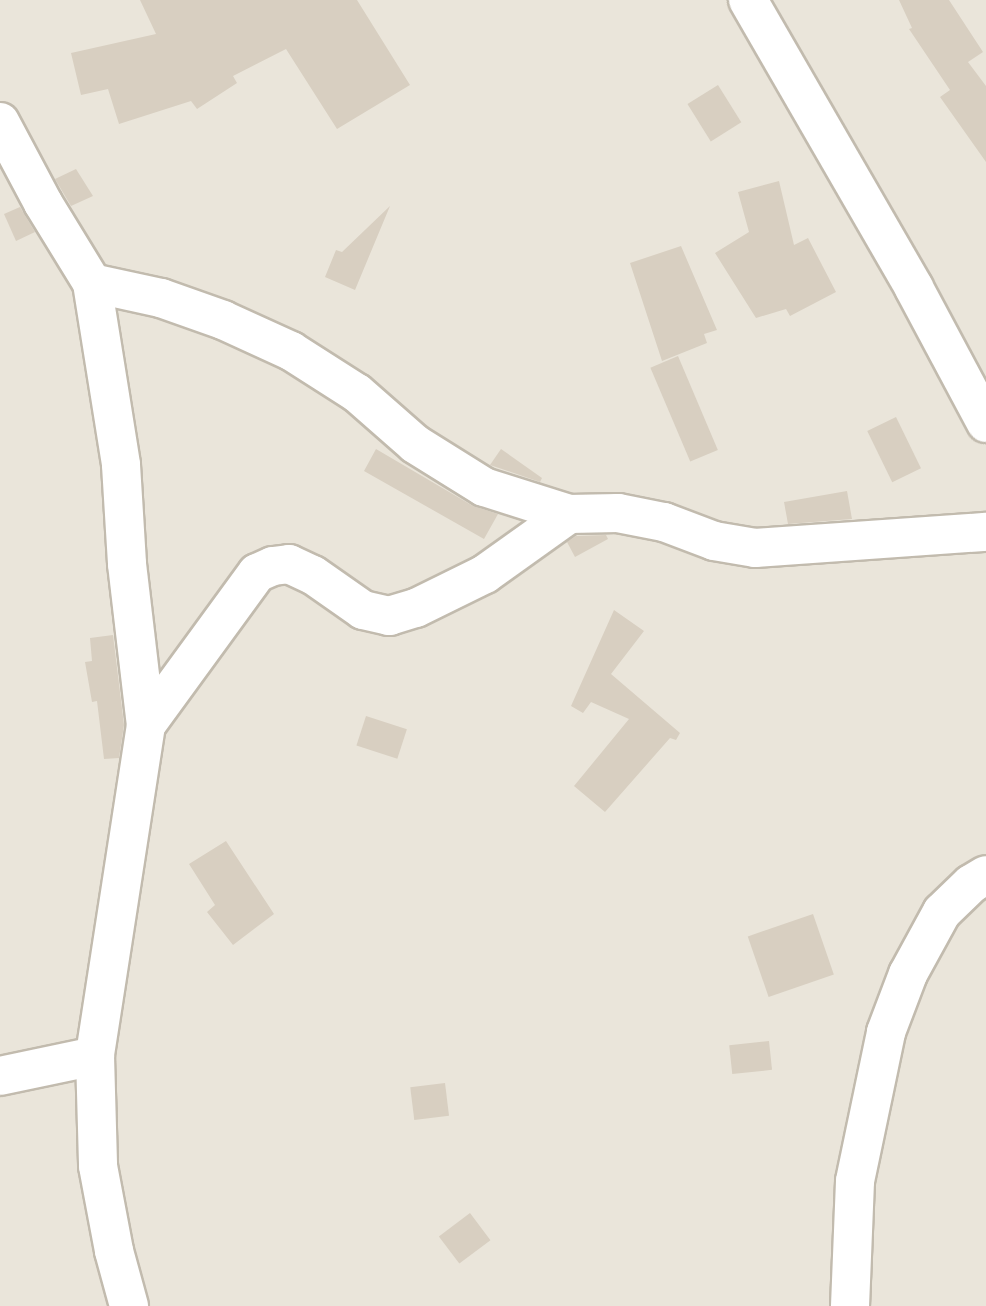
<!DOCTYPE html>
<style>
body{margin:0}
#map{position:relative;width:986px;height:1306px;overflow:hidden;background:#f6f3ec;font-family:"Asap Condensed",sans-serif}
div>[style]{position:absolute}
.residential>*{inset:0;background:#eae5da;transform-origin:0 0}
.building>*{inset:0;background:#d8cfc1;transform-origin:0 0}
.roads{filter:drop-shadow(2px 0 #c2bbae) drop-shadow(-2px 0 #c2bbae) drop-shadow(0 2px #c2bbae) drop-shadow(0 -2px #c2bbae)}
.street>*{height:38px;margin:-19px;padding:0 19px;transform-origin:19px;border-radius:19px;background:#fff}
span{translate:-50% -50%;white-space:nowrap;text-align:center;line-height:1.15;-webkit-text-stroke:6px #fff;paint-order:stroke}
</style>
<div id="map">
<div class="residential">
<div style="left:0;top:0;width:986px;height:1306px"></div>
</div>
<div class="building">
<div style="clip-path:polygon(140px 0,357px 0,410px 85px,337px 129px,286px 49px,233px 76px,237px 83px,197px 109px,191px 101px,119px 124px,108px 89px,81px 95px,71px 53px,156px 34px)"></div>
<div style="clip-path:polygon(899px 0,949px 0,983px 52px,968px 62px,986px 86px,986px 162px,940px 97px,950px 90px,909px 29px,912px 28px)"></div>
<div style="left:718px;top:85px;width:44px;height:36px;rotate:58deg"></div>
<div style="clip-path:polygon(76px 169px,93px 196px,71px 206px,55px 179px)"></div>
<div style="clip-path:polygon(779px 181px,794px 245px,808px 238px,836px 292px,790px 316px,786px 309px,756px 318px,715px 253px,749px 232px,738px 192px)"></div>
<div style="clip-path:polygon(390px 206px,355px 290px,325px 277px,336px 250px,342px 252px)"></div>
<div style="clip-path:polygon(20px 207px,35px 232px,16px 241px,4px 214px)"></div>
<div style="clip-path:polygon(681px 246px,717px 330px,704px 334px,707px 343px,662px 361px,630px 263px)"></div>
<div style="left:678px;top:356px;width:102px;height:30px;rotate:67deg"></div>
<div style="left:896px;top:417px;width:57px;height:32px;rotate:64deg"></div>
<div style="clip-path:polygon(376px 449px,473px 506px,498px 514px,484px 539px,364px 471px)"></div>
<div style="clip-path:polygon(501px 449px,542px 478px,540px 482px,490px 465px)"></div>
<div style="clip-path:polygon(847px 491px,852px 519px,788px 524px,784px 502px)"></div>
<div style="clip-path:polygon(606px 535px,608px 539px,575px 557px,567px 542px,576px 536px)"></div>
<div style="clip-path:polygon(614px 610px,644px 631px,611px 674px,680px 733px,676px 740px,670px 738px,605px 812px,574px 786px,629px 719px,591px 702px,583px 713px,571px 706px)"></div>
<div style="clip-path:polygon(113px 635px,124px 725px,119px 758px,104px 759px,97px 701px,92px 702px,85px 662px,92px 661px,90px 638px)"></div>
<div style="left:366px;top:716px;width:43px;height:31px;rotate:18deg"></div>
<div style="clip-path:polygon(226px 841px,274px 914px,233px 945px,207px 912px,215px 905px,189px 864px)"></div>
<div style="left:813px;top:914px;width:64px;height:69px;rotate:71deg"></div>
<div style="left:769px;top:1041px;width:29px;height:40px;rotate:84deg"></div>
<div style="left:445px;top:1083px;width:33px;height:35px;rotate:83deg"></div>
<div style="left:470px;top:1213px;width:34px;height:39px;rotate:53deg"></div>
</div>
<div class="roads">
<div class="street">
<div style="left:748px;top:0;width:332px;rotate:60deg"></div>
<div style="left:914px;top:288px;width:153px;rotate:61.9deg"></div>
<div style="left:0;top:122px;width:92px;rotate:62deg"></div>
<div style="left:43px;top:203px;width:94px;rotate:58.5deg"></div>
<div style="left:92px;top:283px;width:184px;rotate:80.9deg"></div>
<div style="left:121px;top:465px;width:99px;rotate:86.5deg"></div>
<div style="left:127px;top:564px;width:162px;rotate:83.3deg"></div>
<div style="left:146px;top:725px;width:335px;rotate:98.8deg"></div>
<div style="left:95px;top:1056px;width:110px;rotate:88.4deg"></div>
<div style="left:98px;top:1166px;width:86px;rotate:79.3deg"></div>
<div style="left:114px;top:1251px;width:57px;rotate:74.7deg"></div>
<div style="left:92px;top:283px;width:71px;rotate:12.3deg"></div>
<div style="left:161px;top:298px;width:66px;rotate:19.5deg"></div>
<div style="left:223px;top:320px;width:75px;rotate:24.5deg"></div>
<div style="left:291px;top:351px;width:78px;rotate:32.5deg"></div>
<div style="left:357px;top:393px;width:77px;rotate:41.3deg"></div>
<div style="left:415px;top:444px;width:81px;rotate:31.9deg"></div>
<div style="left:484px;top:487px;width:89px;rotate:17.6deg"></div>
<div style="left:569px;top:514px;width:49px;rotate:-1.2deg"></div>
<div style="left:618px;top:513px;width:47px;rotate:11.1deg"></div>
<div style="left:664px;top:522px;width:53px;rotate:20.8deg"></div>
<div style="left:714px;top:541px;width:42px;rotate:9.7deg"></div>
<div style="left:755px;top:548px;width:232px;rotate:-4deg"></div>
<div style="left:146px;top:725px;width:188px;rotate:-53.9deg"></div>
<div style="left:257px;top:573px;width:17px;rotate:-24deg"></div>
<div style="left:273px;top:566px;width:16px;rotate:-7deg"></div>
<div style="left:289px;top:564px;width:26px;rotate:25deg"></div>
<div style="left:313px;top:575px;width:61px;rotate:35deg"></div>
<div style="left:363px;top:610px;width:27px;rotate:13deg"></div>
<div style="left:389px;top:616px;width:28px;rotate:-17deg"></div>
<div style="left:416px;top:608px;width:77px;rotate:-26.2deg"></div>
<div style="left:485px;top:574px;width:103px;rotate:-35.5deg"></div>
<div style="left:0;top:1076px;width:97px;rotate:-11.9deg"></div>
<div style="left:850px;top:1306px;width:125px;rotate:-87.7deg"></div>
<div style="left:855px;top:1181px;width:152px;rotate:-78.2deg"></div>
<div style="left:886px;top:1032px;width:62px;rotate:-69.2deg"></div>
<div style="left:908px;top:974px;width:71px;rotate:-61.3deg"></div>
<div style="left:942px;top:912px;width:40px;rotate:-44deg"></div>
<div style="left:971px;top:884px;width:17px;rotate:-31deg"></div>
</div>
</div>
</div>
